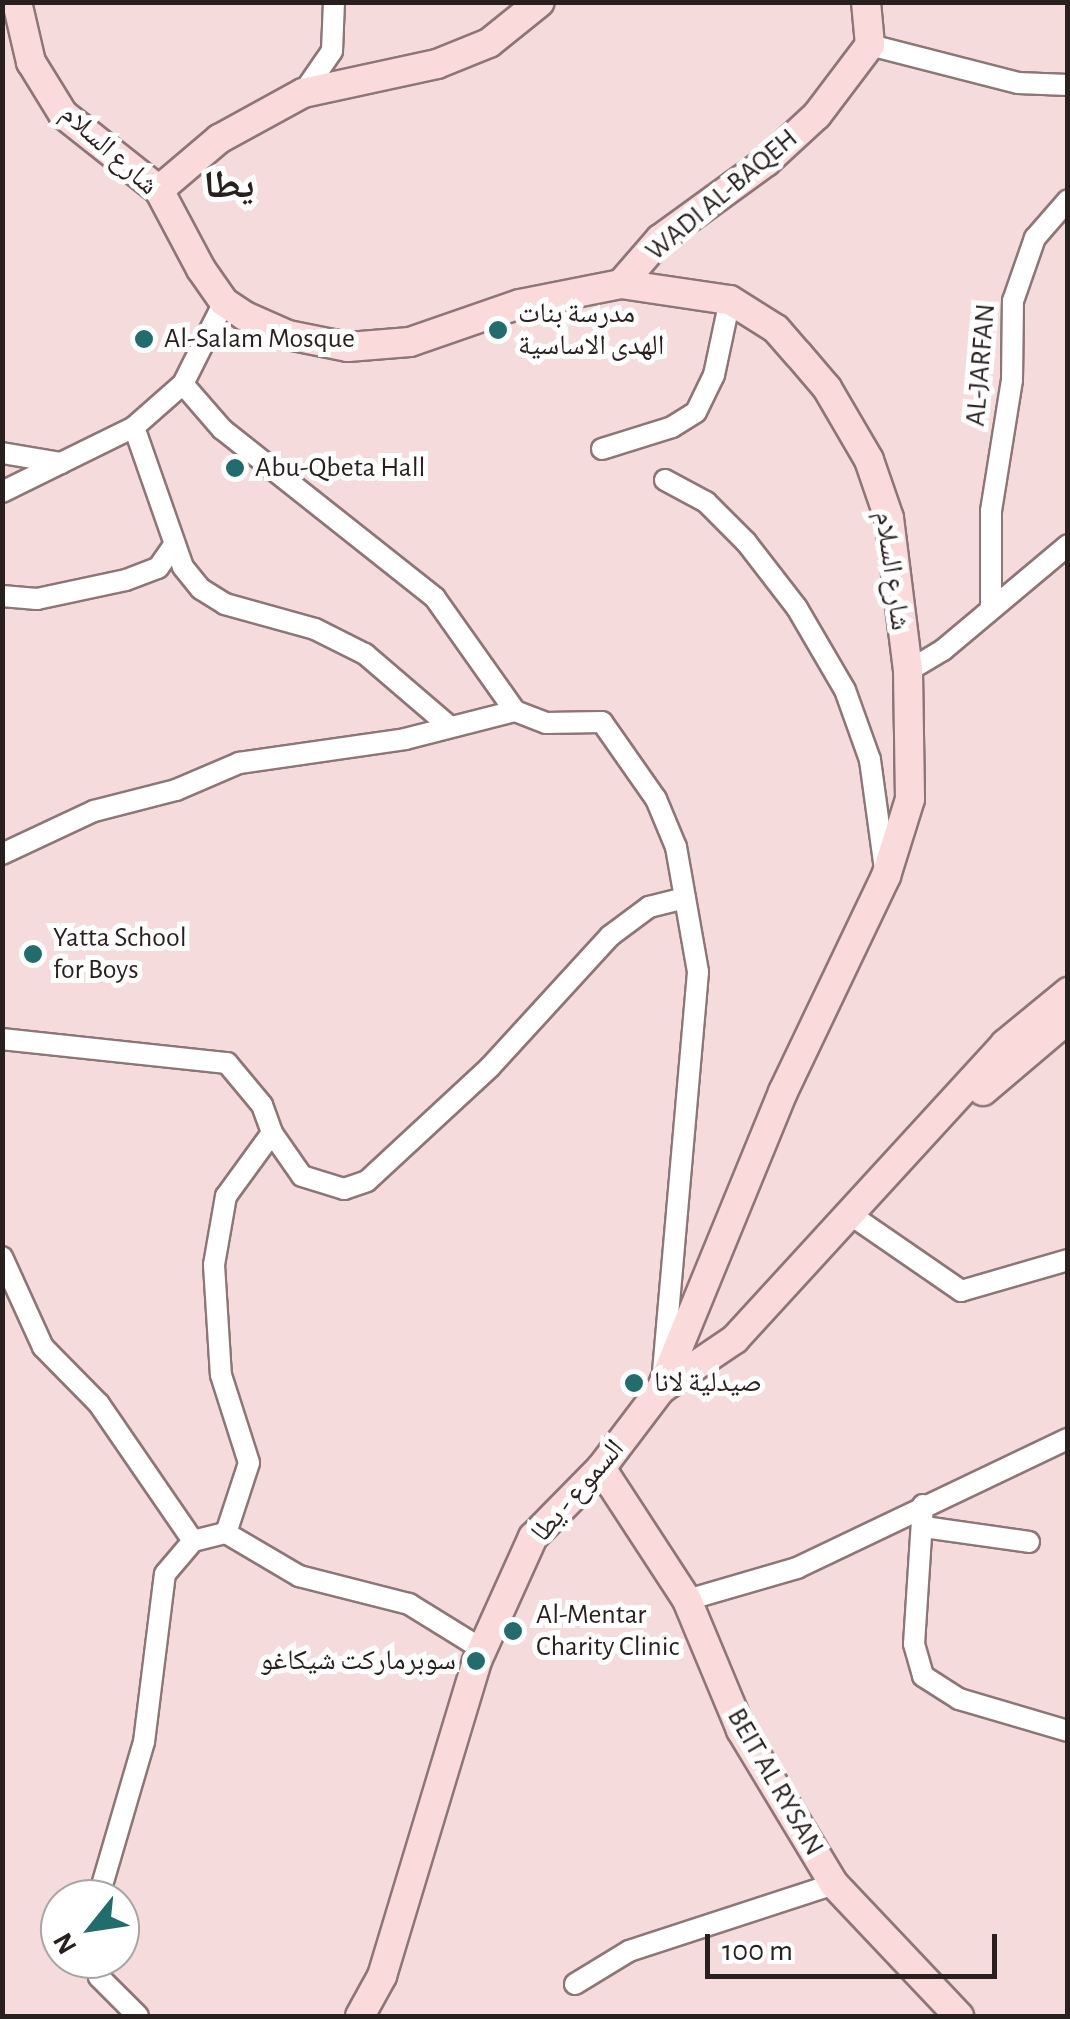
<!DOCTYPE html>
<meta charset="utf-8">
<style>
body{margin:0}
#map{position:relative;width:1070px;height:2019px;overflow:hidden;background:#f6dbdc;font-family:"Alegreya Sans","Noto Naskh Arabic",sans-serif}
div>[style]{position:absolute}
.roads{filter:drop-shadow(2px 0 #8d7677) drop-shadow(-2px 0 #8d7677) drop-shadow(0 2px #8d7677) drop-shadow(0 -2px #8d7677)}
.street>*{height:20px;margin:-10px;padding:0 10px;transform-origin:10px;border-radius:10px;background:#fff}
.secondary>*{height:28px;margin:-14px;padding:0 14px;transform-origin:14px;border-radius:14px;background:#fbdadc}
.dots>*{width:28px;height:28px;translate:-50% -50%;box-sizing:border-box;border:5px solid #fff;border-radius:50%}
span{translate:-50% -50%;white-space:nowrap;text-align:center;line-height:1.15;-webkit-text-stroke:10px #fff;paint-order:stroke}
.street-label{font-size:28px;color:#281f1f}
.poi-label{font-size:28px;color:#281f1f}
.left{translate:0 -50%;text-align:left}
.right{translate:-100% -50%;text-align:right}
.district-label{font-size:38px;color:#281f1f;font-weight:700}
.frame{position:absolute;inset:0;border:5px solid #281f1f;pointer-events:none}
.north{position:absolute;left:40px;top:1879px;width:100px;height:100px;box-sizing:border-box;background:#fff;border:2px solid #a9a5a5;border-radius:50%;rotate:240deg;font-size:28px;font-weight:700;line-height:40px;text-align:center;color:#281f1f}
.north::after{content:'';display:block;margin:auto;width:35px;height:45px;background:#216d6e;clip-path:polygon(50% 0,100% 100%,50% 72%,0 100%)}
.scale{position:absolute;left:705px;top:1934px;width:292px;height:45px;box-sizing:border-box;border:5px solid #281f1f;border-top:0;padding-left:12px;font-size:30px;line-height:35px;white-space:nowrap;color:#281f1f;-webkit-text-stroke:8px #fff;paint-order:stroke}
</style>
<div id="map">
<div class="roads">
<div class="street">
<div style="left:870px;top:45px;width:153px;rotate:14.4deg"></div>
<div style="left:1018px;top:83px;width:50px;rotate:2.3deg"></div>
<div style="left:303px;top:93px;width:51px;rotate:-55.4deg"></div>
<div style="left:332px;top:51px;width:49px;rotate:-87.7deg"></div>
<div style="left:183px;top:384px;width:60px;rotate:49.1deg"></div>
<div style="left:222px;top:429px;width:272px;rotate:38.4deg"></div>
<div style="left:435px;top:598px;width:138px;rotate:54.7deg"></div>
<div style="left:515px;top:711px;width:33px;rotate:21deg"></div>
<div style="left:546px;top:723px;width:56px;rotate:-1deg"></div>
<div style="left:602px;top:722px;width:94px;rotate:55deg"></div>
<div style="left:656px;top:799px;width:52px;rotate:67.4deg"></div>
<div style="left:676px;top:847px;width:127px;rotate:80deg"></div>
<div style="left:698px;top:972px;width:400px;rotate:95deg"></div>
<div style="left:134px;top:427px;width:148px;rotate:70.7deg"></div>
<div style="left:183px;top:567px;width:28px;rotate:51deg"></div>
<div style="left:201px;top:589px;width:28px;rotate:32deg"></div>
<div style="left:225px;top:604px;width:93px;rotate:15.5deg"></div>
<div style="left:315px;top:629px;width:56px;rotate:26.6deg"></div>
<div style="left:365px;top:654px;width:111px;rotate:40.6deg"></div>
<div style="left:602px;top:449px;width:73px;rotate:-17.4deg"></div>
<div style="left:672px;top:427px;width:28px;rotate:-32deg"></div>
<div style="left:696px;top:412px;width:41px;rotate:-64.1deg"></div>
<div style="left:714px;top:375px;width:77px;rotate:-78deg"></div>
<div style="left:2px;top:453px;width:60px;rotate:9.6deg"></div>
<div style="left:665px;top:480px;width:47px;rotate:28.2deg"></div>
<div style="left:706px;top:502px;width:57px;rotate:45deg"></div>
<div style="left:746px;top:542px;width:83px;rotate:52.3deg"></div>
<div style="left:797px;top:608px;width:95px;rotate:59.7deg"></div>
<div style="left:845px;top:690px;width:74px;rotate:70.3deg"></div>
<div style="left:870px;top:760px;width:110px;rotate:82.2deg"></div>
<div style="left:2px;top:492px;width:147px;rotate:-26.2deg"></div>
<div style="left:134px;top:427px;width:65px;rotate:-41.3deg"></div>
<div style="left:183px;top:384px;width:92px;rotate:-63.4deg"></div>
<div style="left:2px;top:596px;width:35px;rotate:5deg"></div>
<div style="left:37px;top:599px;width:91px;rotate:-12.1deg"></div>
<div style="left:126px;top:580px;width:34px;rotate:-21deg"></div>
<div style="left:158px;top:568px;width:28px;rotate:-55deg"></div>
<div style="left:991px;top:609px;width:98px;rotate:-90deg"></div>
<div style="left:991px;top:511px;width:133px;rotate:-80.9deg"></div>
<div style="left:1012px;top:380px;width:79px;rotate:-89.3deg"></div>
<div style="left:1013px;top:301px;width:67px;rotate:-70.8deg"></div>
<div style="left:1035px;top:238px;width:50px;rotate:-49deg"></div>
<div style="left:908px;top:671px;width:41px;rotate:-31deg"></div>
<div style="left:943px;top:650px;width:163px;rotate:-40deg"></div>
<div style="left:2px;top:854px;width:102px;rotate:-25.1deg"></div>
<div style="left:94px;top:811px;width:85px;rotate:-14.4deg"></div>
<div style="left:176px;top:790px;width:69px;rotate:-23.2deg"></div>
<div style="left:239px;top:763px;width:168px;rotate:-8.2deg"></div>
<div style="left:405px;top:739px;width:114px;rotate:-14.3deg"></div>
<div style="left:2px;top:1039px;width:226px;rotate:6.1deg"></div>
<div style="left:227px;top:1063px;width:55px;rotate:50.2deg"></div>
<div style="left:262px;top:1105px;width:30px;rotate:70deg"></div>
<div style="left:272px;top:1133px;width:78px;rotate:126.1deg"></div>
<div style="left:226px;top:1196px;width:70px;rotate:99.9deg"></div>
<div style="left:214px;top:1265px;width:110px;rotate:86.4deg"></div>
<div style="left:221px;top:1375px;width:92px;rotate:72.3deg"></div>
<div style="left:249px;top:1463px;width:74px;rotate:108.2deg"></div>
<div style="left:272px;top:1133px;width:52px;rotate:55.1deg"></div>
<div style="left:302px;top:1176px;width:44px;rotate:17.2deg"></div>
<div style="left:344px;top:1189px;width:24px;rotate:-19deg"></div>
<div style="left:367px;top:1181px;width:168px;rotate:-42.8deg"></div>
<div style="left:490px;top:1067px;width:178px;rotate:-47.5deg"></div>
<div style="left:610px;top:936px;width:49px;rotate:-36.6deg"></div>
<div style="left:649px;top:907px;width:37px;rotate:-14deg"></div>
<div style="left:851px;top:1215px;width:134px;rotate:34.6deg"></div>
<div style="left:961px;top:1291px;width:111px;rotate:-16.2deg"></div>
<div style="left:2px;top:1257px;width:99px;rotate:65.5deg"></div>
<div style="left:43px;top:1347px;width:80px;rotate:45.5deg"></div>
<div style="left:99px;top:1404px;width:166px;rotate:55.5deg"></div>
<div style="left:923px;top:1505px;width:139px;rotate:93.7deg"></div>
<div style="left:914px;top:1644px;width:33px;rotate:74deg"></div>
<div style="left:923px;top:1676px;width:43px;rotate:32.6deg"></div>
<div style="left:959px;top:1699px;width:114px;rotate:16.4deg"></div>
<div style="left:924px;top:1527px;width:106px;rotate:8.1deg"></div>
<div style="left:687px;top:1600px;width:115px;rotate:-16.2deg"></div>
<div style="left:797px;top:1568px;width:300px;rotate:-25.5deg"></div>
<div style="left:98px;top:1899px;width:164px;rotate:-73.7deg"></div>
<div style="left:144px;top:1742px;width:169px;rotate:-82.9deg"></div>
<div style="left:165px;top:1574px;width:43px;rotate:-49.7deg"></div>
<div style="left:193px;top:1541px;width:34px;rotate:-14deg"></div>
<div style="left:226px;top:1533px;width:85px;rotate:30.5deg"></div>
<div style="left:299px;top:1576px;width:114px;rotate:14.3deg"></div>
<div style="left:409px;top:1604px;width:86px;rotate:31.7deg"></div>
<div style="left:94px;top:1959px;width:19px;rotate:74deg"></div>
<div style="left:99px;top:1977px;width:55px;rotate:45deg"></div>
<div style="left:575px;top:1984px;width:63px;rotate:-31.4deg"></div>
<div style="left:629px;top:1951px;width:216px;rotate:-18.1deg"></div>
</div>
<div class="secondary">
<div style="left:17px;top:2px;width:62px;rotate:76.9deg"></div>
<div style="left:31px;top:62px;width:61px;rotate:58.4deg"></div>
<div style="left:63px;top:114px;width:122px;rotate:38.4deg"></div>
<div style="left:159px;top:190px;width:89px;rotate:62deg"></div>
<div style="left:201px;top:269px;width:40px;rotate:55.1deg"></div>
<div style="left:224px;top:302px;width:25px;rotate:34deg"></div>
<div style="left:245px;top:316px;width:47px;rotate:23.8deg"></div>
<div style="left:288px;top:335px;width:61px;rotate:11.3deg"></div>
<div style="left:348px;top:347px;width:62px;rotate:-4.6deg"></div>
<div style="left:410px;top:342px;width:116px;rotate:-19.1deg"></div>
<div style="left:520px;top:304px;width:103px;rotate:-11.2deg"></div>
<div style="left:621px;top:284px;width:110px;rotate:8.4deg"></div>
<div style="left:730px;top:300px;width:54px;rotate:32.2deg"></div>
<div style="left:776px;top:329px;width:33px;rotate:49deg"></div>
<div style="left:798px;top:354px;width:45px;rotate:49.5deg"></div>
<div style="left:827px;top:388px;width:83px;rotate:59.7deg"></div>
<div style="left:869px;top:460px;width:61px;rotate:71deg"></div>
<div style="left:889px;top:518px;width:154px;rotate:82.9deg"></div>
<div style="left:908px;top:671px;width:128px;rotate:89.1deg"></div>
<div style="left:910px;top:799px;width:81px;rotate:107.3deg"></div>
<div style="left:886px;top:876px;width:239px;rotate:115.5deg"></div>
<div style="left:783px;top:1092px;width:321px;rotate:112.3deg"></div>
<div style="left:159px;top:190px;width:79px;rotate:-40.4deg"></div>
<div style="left:219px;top:139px;width:96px;rotate:-28.7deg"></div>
<div style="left:303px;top:93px;width:137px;rotate:-12.2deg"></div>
<div style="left:437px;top:64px;width:56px;rotate:-22deg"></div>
<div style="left:489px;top:43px;width:65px;rotate:-38.8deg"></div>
<div style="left:621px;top:284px;width:60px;rotate:-49.1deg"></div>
<div style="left:660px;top:239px;width:131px;rotate:-36deg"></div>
<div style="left:766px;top:162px;width:69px;rotate:-42.7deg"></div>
<div style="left:817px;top:115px;width:88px;rotate:-52.9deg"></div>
<div style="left:870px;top:45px;width:43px;rotate:-95.3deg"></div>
<div style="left:983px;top:1091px;width:111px;rotate:-40.3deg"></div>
<div style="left:601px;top:1468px;width:158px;rotate:56.9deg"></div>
<div style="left:687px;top:1600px;width:141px;rotate:67.4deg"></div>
<div style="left:741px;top:1730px;width:180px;rotate:58.9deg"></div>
<div style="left:834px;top:1884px;width:182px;rotate:46.6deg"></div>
<div style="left:360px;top:2016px;width:46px;rotate:-61.2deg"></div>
<div style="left:382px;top:1976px;width:329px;rotate:-73.2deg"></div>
<div style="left:477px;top:1661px;width:136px;rotate:-65.7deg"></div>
<div style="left:533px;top:1537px;width:97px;rotate:-45.4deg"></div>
<div style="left:601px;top:1468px;width:99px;rotate:-52.8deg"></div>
<div style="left:661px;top:1389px;width:89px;rotate:-34deg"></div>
<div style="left:735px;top:1339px;width:400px;rotate:-47.5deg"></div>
<div style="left:1005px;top:1044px;width:82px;rotate:-39.5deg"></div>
</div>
</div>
<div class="dots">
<div style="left:498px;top:330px;background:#216d6e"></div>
<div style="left:144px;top:339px;background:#216d6e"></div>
<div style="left:235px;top:468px;background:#216d6e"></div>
<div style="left:33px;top:954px;background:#216d6e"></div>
<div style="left:634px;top:1383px;background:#216d6e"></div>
<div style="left:513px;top:1631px;background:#216d6e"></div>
<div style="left:476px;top:1661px;background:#216d6e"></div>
</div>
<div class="street-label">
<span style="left:109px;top:150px;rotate:42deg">شارع السلام</span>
<span style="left:722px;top:195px;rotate:-40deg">WADI AL-BAQEH</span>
<span style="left:981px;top:365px;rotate:-85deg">AL-JARFAN</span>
<span style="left:892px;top:571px;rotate:82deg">شارع السلام</span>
<span style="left:578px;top:1491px;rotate:-49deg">السموع - يطا</span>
<span style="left:775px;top:1782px;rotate:60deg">BEIT AL RYSAN</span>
</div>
<div class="poi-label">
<span class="left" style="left:518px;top:330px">مدرسة بنات<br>الهدى الاساسية</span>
<span class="left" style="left:164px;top:339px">Al-Salam Mosque</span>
<span class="left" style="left:255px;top:468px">Abu-Qbeta Hall</span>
<span class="left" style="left:53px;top:954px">Yatta School<br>for Boys</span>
<span class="left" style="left:654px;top:1383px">صيدلية لانا</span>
<span class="left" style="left:536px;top:1631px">Al-Mentar<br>Charity Clinic</span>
<span class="right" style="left:456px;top:1661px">سوبرماركت شيكاغو</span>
</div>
<div class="district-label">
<span style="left:229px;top:187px">يطا</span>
</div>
<div class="frame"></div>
<div class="north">N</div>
<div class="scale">100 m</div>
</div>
